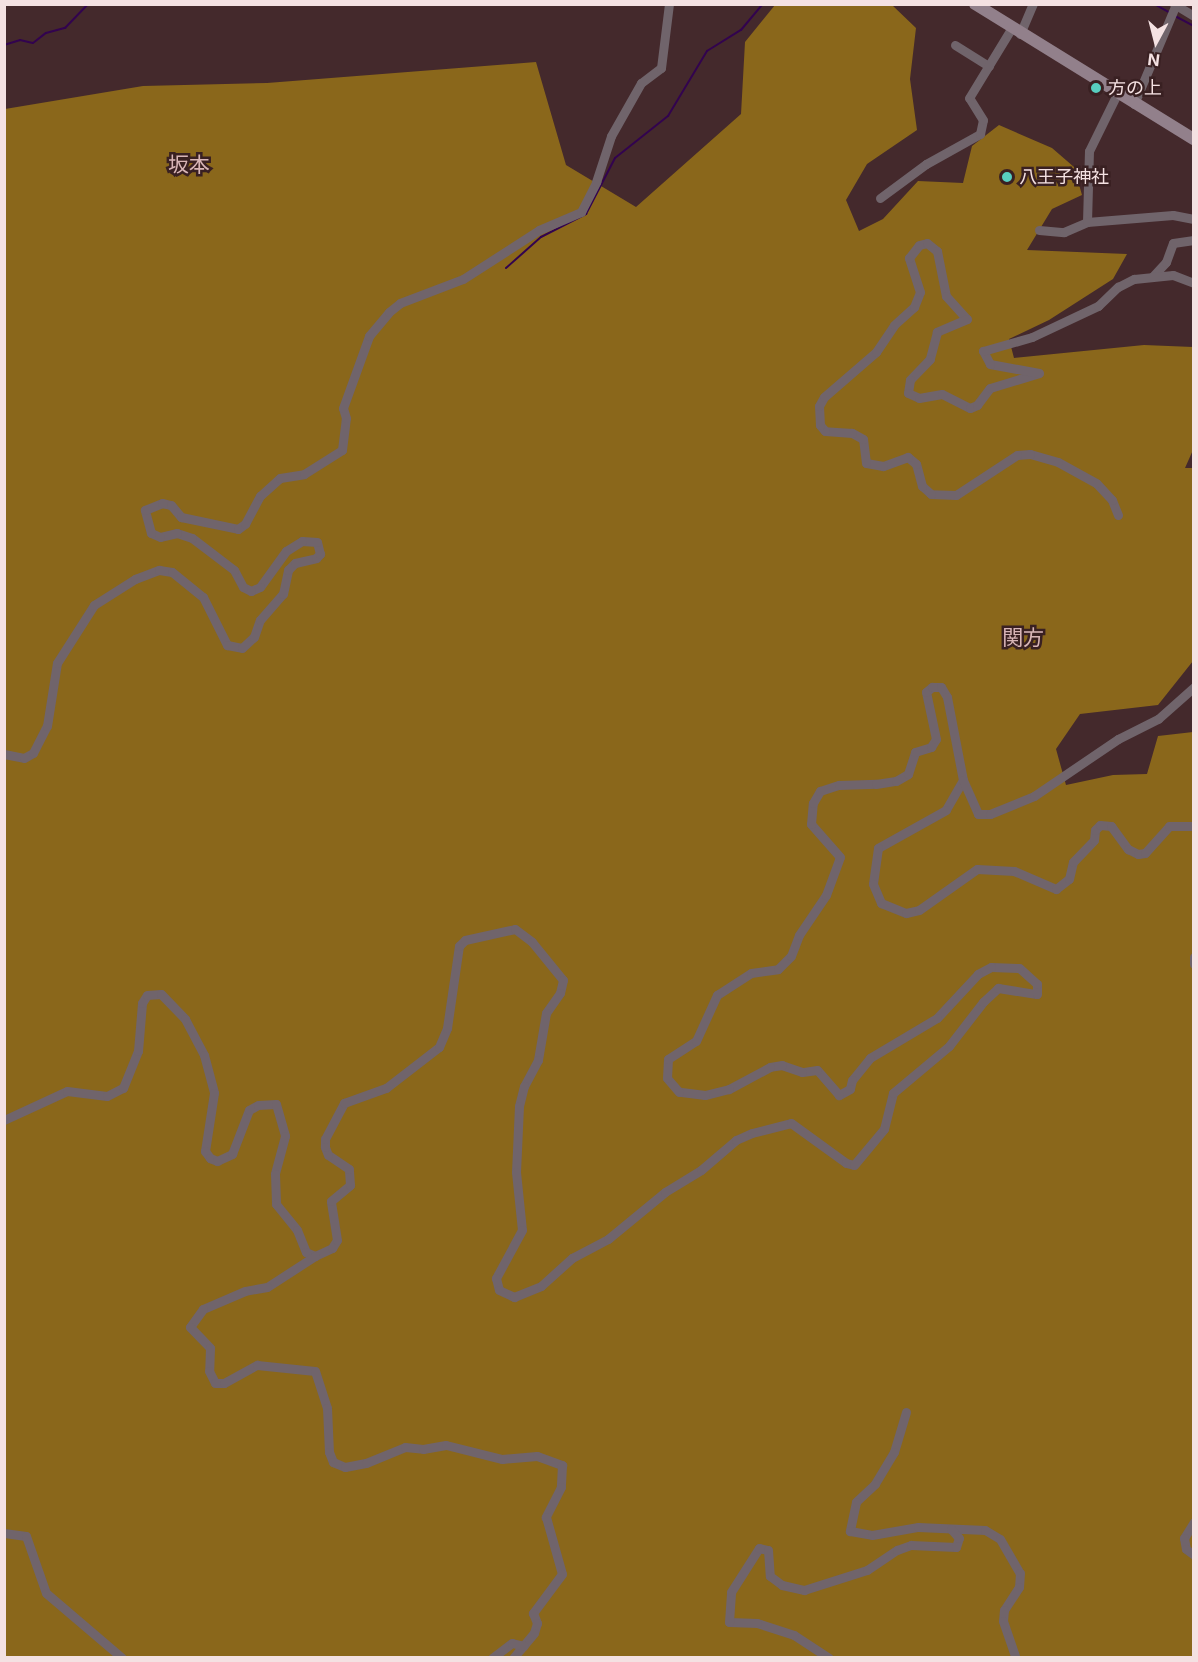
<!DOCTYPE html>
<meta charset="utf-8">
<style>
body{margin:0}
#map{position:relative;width:1198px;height:1662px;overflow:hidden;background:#44292c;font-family:Inter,"Noto Sans JP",sans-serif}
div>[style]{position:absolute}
.forest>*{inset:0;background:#8a671b}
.stream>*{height:2px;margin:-1px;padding:0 1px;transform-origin:1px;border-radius:1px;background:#32034f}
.minor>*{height:9px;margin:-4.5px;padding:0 4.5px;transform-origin:4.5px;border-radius:4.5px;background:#70646b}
.secondary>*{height:12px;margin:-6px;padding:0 6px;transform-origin:6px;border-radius:6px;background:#92808b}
.dots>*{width:16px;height:16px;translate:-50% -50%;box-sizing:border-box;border:3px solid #392022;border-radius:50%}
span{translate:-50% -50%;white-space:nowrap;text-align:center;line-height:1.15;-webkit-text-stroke:5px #392022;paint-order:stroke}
.poi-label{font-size:18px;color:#f4e1e2}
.left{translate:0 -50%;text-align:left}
.quarter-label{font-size:21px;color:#d8b5b7}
.frame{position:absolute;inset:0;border:6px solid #f4e1e2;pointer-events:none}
.north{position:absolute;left:1126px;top:12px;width:60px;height:60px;-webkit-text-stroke:4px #392022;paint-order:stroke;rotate:187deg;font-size:16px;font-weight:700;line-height:24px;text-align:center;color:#f4e1e2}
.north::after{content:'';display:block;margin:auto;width:21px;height:27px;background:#f4e1e2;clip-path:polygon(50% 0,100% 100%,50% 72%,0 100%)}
</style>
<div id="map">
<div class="forest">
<div style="clip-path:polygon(775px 5px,892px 5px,916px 28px,910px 79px,917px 130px,867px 164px,846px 200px,859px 231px,883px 219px,918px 181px,963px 183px,972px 146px,999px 125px,1052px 148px,1074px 167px,1082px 195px,1052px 209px,1027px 250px,1127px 254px,1113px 279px,1049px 320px,1009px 339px,1014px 358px,1144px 345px,1193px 347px,1193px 450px,1185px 468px,1194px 468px,1193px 661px,1158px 705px,1080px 714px,1056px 749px,1066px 785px,1113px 775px,1147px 774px,1158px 736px,1193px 732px,1193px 1657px,5px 1658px,5px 109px,143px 86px,267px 83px,536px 62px,566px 165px,636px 207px,741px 114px,745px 42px)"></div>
</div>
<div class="stream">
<div style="left:1154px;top:4px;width:18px;rotate:29deg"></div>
<div style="left:1175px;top:16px;width:21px;rotate:28deg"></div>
<div style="left:4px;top:45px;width:17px;rotate:-17deg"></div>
<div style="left:20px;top:40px;width:13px;rotate:13deg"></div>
<div style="left:33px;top:43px;width:16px;rotate:-38deg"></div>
<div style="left:46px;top:33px;width:20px;rotate:-15deg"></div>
<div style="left:65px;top:28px;width:33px;rotate:-46deg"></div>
<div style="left:506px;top:268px;width:47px;rotate:-41.5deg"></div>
<div style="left:541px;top:237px;width:51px;rotate:-27.1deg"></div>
<div style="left:586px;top:214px;width:63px;rotate:-62.6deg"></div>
<div style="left:615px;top:158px;width:68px;rotate:-38.4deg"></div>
<div style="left:668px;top:116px;width:76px;rotate:-59deg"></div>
<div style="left:707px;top:51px;width:40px;rotate:-32deg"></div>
<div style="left:741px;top:30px;width:34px;rotate:-50deg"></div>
</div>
<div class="minor">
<div style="left:1174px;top:4px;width:23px;rotate:31deg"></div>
<div style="left:1020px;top:34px;width:33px;rotate:-67deg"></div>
<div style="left:955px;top:45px;width:40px;rotate:32deg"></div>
<div style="left:1134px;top:104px;width:108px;rotate:-67.2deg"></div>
<div style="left:880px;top:198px;width:57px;rotate:-36.5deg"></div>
<div style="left:926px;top:164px;width:62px;rotate:-29.1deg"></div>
<div style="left:980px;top:134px;width:14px;rotate:-78deg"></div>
<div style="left:983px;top:120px;width:26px;rotate:-122deg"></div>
<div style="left:969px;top:98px;width:81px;rotate:-58.7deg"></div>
<div style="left:1087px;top:222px;width:71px;rotate:-88.4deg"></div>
<div style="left:1089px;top:151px;width:64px;rotate:-63.8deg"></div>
<div style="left:1039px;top:230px;width:25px;rotate:5deg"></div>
<div style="left:1064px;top:232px;width:25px;rotate:-23deg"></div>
<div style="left:1087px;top:222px;width:86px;rotate:-4.7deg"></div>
<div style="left:1173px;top:215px;width:21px;rotate:11deg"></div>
<div style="left:1153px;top:276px;width:19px;rotate:-47deg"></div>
<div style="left:1166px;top:262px;width:20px;rotate:-70deg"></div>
<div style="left:1173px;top:243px;width:21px;rotate:-8deg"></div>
<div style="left:1118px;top:515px;width:16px;rotate:-112deg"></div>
<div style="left:1112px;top:500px;width:23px;rotate:-133deg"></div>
<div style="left:1096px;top:483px;width:43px;rotate:-151.1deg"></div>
<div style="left:1058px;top:462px;width:29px;rotate:-164deg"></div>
<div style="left:1030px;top:454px;width:13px;rotate:176deg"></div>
<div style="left:1017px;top:455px;width:73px;rotate:146.7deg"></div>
<div style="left:956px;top:495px;width:25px;rotate:-178deg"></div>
<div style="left:931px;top:494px;width:12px;rotate:-138deg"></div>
<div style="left:922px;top:486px;width:23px;rotate:-105deg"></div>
<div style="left:916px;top:464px;width:11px;rotate:-139deg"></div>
<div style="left:908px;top:457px;width:27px;rotate:160deg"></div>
<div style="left:883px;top:466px;width:17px;rotate:-170deg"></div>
<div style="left:866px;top:463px;width:24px;rotate:-97deg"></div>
<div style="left:863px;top:439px;width:13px;rotate:-151deg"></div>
<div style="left:852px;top:433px;width:27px;rotate:-176deg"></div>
<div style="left:825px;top:431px;width:8px;rotate:-130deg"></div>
<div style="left:820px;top:425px;width:19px;rotate:-93deg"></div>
<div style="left:819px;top:406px;width:10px;rotate:-61deg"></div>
<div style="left:824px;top:397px;width:69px;rotate:-40.9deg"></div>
<div style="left:876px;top:352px;width:32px;rotate:-56deg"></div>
<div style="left:894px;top:325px;width:27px;rotate:-42deg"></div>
<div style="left:914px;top:307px;width:16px;rotate:-68deg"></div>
<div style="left:920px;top:292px;width:36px;rotate:-108deg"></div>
<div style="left:909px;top:258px;width:16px;rotate:-52deg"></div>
<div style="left:919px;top:245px;width:8px;rotate:-14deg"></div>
<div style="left:927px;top:243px;width:13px;rotate:39deg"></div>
<div style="left:937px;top:251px;width:46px;rotate:78.7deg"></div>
<div style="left:946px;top:296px;width:31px;rotate:48deg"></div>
<div style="left:967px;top:319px;width:33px;rotate:157deg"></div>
<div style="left:937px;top:332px;width:28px;rotate:105deg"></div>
<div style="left:930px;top:359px;width:29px;rotate:134deg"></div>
<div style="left:910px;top:380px;width:13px;rotate:99deg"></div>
<div style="left:908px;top:393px;width:12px;rotate:24deg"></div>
<div style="left:919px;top:398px;width:23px;rotate:-10deg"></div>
<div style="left:942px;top:394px;width:31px;rotate:27deg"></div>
<div style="left:970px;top:408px;width:8px;rotate:-23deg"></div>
<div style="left:977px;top:405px;width:21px;rotate:-53deg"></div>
<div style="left:990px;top:388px;width:51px;rotate:-17deg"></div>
<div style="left:1039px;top:373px;width:50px;rotate:-169.6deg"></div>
<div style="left:990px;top:364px;width:15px;rotate:-118deg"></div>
<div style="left:983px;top:351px;width:51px;rotate:-15.9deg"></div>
<div style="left:1032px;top:337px;width:73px;rotate:-25.2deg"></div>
<div style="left:1098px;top:306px;width:28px;rotate:-44deg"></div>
<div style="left:1118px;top:287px;width:18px;rotate:-27deg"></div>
<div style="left:1134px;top:279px;width:39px;rotate:-6deg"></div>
<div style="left:1173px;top:275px;width:22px;rotate:21deg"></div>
<div style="left:4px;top:754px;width:20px;rotate:11deg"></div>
<div style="left:24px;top:758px;width:10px;rotate:-29deg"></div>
<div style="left:33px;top:753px;width:30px;rotate:-63deg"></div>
<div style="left:47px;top:726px;width:64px;rotate:-81deg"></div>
<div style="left:57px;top:663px;width:69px;rotate:-57.5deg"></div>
<div style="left:94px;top:605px;width:49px;rotate:-32.4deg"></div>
<div style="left:135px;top:579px;width:26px;rotate:-21deg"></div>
<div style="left:159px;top:570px;width:13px;rotate:9deg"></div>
<div style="left:172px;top:572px;width:40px;rotate:39deg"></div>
<div style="left:203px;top:597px;width:54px;rotate:63.4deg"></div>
<div style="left:227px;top:645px;width:15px;rotate:11deg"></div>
<div style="left:242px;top:648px;width:16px;rotate:-43deg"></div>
<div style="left:254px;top:637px;width:18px;rotate:-71deg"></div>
<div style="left:260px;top:620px;width:35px;rotate:-49deg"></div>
<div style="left:283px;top:594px;width:25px;rotate:-78deg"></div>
<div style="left:288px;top:570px;width:10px;rotate:-45deg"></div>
<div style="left:295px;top:563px;width:22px;rotate:-13deg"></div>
<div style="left:316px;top:558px;width:6px;rotate:-45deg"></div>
<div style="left:320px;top:554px;width:12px;rotate:-104deg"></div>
<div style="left:317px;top:542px;width:15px;rotate:-176deg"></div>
<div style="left:302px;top:541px;width:19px;rotate:148deg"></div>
<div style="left:286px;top:551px;width:44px;rotate:125.8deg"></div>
<div style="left:260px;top:587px;width:10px;rotate:156deg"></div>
<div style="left:251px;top:591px;width:9px;rotate:-153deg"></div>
<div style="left:243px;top:587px;width:19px;rotate:-118deg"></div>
<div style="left:234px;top:570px;width:53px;rotate:-142.7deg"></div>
<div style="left:192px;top:538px;width:16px;rotate:-162deg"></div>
<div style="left:177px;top:533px;width:17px;rotate:167deg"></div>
<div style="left:160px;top:537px;width:10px;rotate:-156deg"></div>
<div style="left:151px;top:533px;width:24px;rotate:-105deg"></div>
<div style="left:145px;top:510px;width:18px;rotate:-22deg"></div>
<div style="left:162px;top:503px;width:9px;rotate:13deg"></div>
<div style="left:171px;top:505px;width:16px;rotate:50deg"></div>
<div style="left:181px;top:517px;width:58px;rotate:11.9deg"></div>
<div style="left:238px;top:529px;width:9px;rotate:-36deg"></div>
<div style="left:245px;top:524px;width:32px;rotate:-62deg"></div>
<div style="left:260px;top:496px;width:27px;rotate:-42deg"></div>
<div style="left:280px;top:478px;width:24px;rotate:-9deg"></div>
<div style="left:304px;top:474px;width:45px;rotate:-32.3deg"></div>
<div style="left:342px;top:450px;width:32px;rotate:-83deg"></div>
<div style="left:346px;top:418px;width:10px;rotate:-107deg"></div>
<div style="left:343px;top:408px;width:77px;rotate:-70.1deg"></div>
<div style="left:369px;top:336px;width:31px;rotate:-50deg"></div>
<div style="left:389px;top:312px;width:14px;rotate:-39deg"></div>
<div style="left:400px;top:303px;width:67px;rotate:-20.9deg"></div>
<div style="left:463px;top:279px;width:90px;rotate:-32.8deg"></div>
<div style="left:539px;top:230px;width:46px;rotate:-23.2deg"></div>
<div style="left:581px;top:212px;width:34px;rotate:-63deg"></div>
<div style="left:596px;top:182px;width:48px;rotate:-71.9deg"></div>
<div style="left:611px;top:136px;width:61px;rotate:-60.5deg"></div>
<div style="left:641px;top:83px;width:25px;rotate:-37deg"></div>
<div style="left:661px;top:68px;width:64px;rotate:-82.9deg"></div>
<div style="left:963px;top:780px;width:34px;rotate:120deg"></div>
<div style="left:946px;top:810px;width:78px;rotate:150.8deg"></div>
<div style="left:878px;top:848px;width:36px;rotate:98deg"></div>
<div style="left:873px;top:884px;width:21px;rotate:67deg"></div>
<div style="left:881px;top:903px;width:27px;rotate:22deg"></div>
<div style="left:906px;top:913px;width:13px;rotate:-13deg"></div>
<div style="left:919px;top:910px;width:71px;rotate:-35.3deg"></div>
<div style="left:977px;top:869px;width:37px;rotate:3deg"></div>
<div style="left:1014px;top:871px;width:46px;rotate:23.2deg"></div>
<div style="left:1056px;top:889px;width:16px;rotate:-38deg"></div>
<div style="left:1069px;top:879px;width:17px;rotate:-77deg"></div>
<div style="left:1073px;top:862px;width:30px;rotate:-46deg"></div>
<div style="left:1094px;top:840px;width:10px;rotate:-84deg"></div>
<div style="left:1095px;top:830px;width:7px;rotate:-45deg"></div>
<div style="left:1100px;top:825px;width:11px;rotate:5deg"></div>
<div style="left:1111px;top:826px;width:29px;rotate:54deg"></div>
<div style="left:1128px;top:849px;width:11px;rotate:27deg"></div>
<div style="left:1138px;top:854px;width:7px;rotate:-8deg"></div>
<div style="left:1145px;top:853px;width:36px;rotate:-48deg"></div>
<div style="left:1169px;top:826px;width:25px"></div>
<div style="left:1194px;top:957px;width:7px;rotate:90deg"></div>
<div style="left:4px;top:1120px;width:69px;rotate:-24.7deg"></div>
<div style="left:67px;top:1091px;width:40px;rotate:7.1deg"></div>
<div style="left:107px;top:1096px;width:18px;rotate:-27deg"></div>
<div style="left:123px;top:1088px;width:40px;rotate:-68deg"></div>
<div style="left:138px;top:1051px;width:48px;rotate:-85.2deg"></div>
<div style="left:142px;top:1003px;width:9px;rotate:-58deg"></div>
<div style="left:147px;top:995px;width:14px;rotate:-4deg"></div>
<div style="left:161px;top:994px;width:35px;rotate:46deg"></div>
<div style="left:185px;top:1019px;width:41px;rotate:62.2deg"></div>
<div style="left:204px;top:1055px;width:39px;rotate:75deg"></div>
<div style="left:214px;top:1093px;width:59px;rotate:98.8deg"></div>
<div style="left:205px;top:1151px;width:9px;rotate:54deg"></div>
<div style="left:210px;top:1158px;width:8px;rotate:23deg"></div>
<div style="left:217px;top:1161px;width:17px;rotate:-25deg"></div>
<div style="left:232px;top:1154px;width:47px;rotate:-68.9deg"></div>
<div style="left:249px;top:1110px;width:10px;rotate:-29deg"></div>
<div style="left:258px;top:1105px;width:18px;rotate:-3deg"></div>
<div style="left:276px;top:1104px;width:33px;rotate:74deg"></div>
<div style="left:285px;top:1136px;width:39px;rotate:105deg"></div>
<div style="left:275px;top:1174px;width:30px;rotate:88deg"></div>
<div style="left:276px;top:1204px;width:33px;rotate:51deg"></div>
<div style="left:297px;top:1230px;width:24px;rotate:68deg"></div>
<div style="left:306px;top:1252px;width:10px;rotate:24deg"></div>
<div style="left:315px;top:1256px;width:19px;rotate:-25deg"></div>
<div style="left:332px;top:1248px;width:9px;rotate:-58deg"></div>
<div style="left:337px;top:1240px;width:39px;rotate:-99deg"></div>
<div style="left:331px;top:1201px;width:25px;rotate:-40deg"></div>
<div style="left:350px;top:1185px;width:16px;rotate:-94deg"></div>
<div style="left:349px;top:1169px;width:25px;rotate:-146deg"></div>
<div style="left:328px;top:1155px;width:9px;rotate:-111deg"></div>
<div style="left:325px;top:1147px;width:8px;rotate:-90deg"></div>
<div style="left:325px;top:1139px;width:41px;rotate:-62.2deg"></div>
<div style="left:344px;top:1103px;width:45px;rotate:-19.7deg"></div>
<div style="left:386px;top:1088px;width:67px;rotate:-37.7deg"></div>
<div style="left:439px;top:1047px;width:21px;rotate:-67deg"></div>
<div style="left:447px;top:1028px;width:83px;rotate:-81.7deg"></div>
<div style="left:459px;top:946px;width:8px;rotate:-45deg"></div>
<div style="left:465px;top:940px;width:51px;rotate:-12.4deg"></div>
<div style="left:515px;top:929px;width:21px;rotate:37deg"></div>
<div style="left:532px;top:942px;width:49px;rotate:50.8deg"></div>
<div style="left:563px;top:980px;width:13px;rotate:103deg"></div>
<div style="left:560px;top:993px;width:24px;rotate:125deg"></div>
<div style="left:546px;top:1013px;width:48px;rotate:99.7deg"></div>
<div style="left:538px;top:1060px;width:30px;rotate:118deg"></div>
<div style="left:524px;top:1086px;width:21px;rotate:104deg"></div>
<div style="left:519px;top:1106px;width:66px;rotate:92.6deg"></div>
<div style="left:516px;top:1172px;width:58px;rotate:84.1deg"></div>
<div style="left:522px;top:1230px;width:55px;rotate:118.4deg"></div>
<div style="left:496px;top:1278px;width:12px;rotate:76deg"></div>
<div style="left:499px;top:1290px;width:17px;rotate:25deg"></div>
<div style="left:514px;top:1297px;width:29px;rotate:-22deg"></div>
<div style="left:541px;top:1286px;width:42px;rotate:-42.1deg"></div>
<div style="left:572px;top:1258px;width:41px;rotate:-27.8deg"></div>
<div style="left:608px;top:1239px;width:74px;rotate:-39.5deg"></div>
<div style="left:665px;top:1192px;width:42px;rotate:-31.4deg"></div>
<div style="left:701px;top:1170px;width:46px;rotate:-40.6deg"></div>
<div style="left:736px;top:1140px;width:17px;rotate:-24deg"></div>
<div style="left:752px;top:1133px;width:40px;rotate:-14.4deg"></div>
<div style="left:791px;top:1123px;width:68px;rotate:36deg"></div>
<div style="left:846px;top:1163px;width:8px;rotate:14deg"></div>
<div style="left:854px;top:1165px;width:47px;rotate:-50.2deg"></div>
<div style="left:884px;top:1129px;width:37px;rotate:-76deg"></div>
<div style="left:893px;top:1093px;width:73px;rotate:-40deg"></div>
<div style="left:949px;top:1046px;width:56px;rotate:-52.3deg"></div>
<div style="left:983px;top:1002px;width:21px;rotate:-43deg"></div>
<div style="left:998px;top:988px;width:39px;rotate:9deg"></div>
<div style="left:1037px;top:994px;width:10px;rotate:-90deg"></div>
<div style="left:1037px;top:984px;width:24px;rotate:-138deg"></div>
<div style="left:1019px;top:968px;width:28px;rotate:-178deg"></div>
<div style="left:991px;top:967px;width:15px;rotate:152deg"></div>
<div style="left:978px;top:974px;width:60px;rotate:133deg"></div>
<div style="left:937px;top:1018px;width:78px;rotate:149.2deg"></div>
<div style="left:870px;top:1058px;width:28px;rotate:129deg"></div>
<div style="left:852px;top:1080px;width:9px;rotate:103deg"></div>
<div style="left:850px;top:1089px;width:13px;rotate:151deg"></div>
<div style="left:839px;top:1095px;width:33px;rotate:-131deg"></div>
<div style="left:817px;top:1070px;width:15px;rotate:172deg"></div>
<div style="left:802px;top:1072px;width:21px;rotate:-161deg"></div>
<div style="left:782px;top:1065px;width:12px;rotate:171deg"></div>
<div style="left:770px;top:1067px;width:47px;rotate:151.8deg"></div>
<div style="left:729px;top:1089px;width:25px;rotate:166deg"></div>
<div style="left:705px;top:1095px;width:26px;rotate:-173deg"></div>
<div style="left:679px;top:1092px;width:18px;rotate:-131deg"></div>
<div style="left:667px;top:1078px;width:19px;rotate:-87deg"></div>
<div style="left:668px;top:1059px;width:33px;rotate:-33deg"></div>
<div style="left:696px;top:1041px;width:51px;rotate:-65.5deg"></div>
<div style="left:717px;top:995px;width:40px;rotate:-32.9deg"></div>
<div style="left:751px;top:973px;width:27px;rotate:-8deg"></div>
<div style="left:778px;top:969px;width:18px;rotate:-45deg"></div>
<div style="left:791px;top:956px;width:22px;rotate:-69deg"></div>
<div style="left:799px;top:935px;width:48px;rotate:-56deg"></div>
<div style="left:826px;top:895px;width:40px;rotate:-69.8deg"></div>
<div style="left:840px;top:857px;width:44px;rotate:-131.3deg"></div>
<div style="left:811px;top:824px;width:21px;rotate:-85deg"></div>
<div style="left:813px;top:803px;width:14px;rotate:-60deg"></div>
<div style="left:820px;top:791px;width:20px;rotate:-18deg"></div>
<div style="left:839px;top:785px;width:37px;rotate:-2deg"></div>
<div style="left:876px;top:784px;width:20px;rotate:-9deg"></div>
<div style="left:896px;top:781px;width:14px;rotate:-30deg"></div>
<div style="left:908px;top:774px;width:23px;rotate:-72deg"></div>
<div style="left:915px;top:752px;width:17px;rotate:-17deg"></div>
<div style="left:931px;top:747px;width:9px;rotate:-58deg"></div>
<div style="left:936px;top:739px;width:48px;rotate:-102deg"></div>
<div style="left:926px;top:692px;width:8px;rotate:-40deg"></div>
<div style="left:932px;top:687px;width:9px"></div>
<div style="left:941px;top:687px;width:12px;rotate:59deg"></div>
<div style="left:947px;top:697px;width:85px;rotate:79.1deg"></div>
<div style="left:963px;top:780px;width:37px;rotate:66deg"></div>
<div style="left:978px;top:814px;width:12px"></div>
<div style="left:990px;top:814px;width:48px;rotate:-22.2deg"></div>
<div style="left:1034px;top:796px;width:102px;rotate:-34.2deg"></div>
<div style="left:1118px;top:739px;width:45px;rotate:-26.6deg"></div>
<div style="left:1158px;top:719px;width:48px;rotate:-41.6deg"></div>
<div style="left:315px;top:1256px;width:57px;rotate:147.1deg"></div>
<div style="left:267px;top:1287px;width:22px;rotate:170deg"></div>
<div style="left:245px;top:1291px;width:46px;rotate:156.8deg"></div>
<div style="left:203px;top:1309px;width:22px;rotate:126deg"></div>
<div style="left:190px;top:1327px;width:29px;rotate:46deg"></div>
<div style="left:210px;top:1348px;width:23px;rotate:92deg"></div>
<div style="left:209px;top:1371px;width:13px;rotate:63deg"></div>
<div style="left:215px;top:1383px;width:9px"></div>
<div style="left:224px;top:1383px;width:38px;rotate:-29deg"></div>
<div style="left:257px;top:1365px;width:58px;rotate:5.9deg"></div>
<div style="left:315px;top:1371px;width:39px;rotate:72deg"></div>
<div style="left:327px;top:1408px;width:44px;rotate:87.4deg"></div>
<div style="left:329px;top:1452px;width:11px;rotate:68deg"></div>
<div style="left:333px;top:1462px;width:13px;rotate:23deg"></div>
<div style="left:345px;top:1467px;width:21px;rotate:-11deg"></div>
<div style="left:366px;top:1463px;width:42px;rotate:-22.3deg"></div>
<div style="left:405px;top:1447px;width:18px;rotate:6deg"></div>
<div style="left:423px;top:1449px;width:23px;rotate:-10deg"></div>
<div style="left:446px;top:1445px;width:58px;rotate:14deg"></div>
<div style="left:502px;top:1459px;width:35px;rotate:-5deg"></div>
<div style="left:537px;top:1456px;width:27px;rotate:20deg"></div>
<div style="left:562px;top:1465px;width:22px;rotate:93deg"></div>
<div style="left:561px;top:1487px;width:34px;rotate:117deg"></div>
<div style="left:546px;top:1517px;width:59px;rotate:74.3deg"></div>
<div style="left:562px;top:1574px;width:49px;rotate:126.6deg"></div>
<div style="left:533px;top:1613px;width:11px;rotate:68deg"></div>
<div style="left:537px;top:1623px;width:10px;rotate:107deg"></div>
<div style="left:534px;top:1633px;width:33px;rotate:130deg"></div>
<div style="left:906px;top:1412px;width:42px;rotate:106.7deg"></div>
<div style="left:894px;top:1452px;width:37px;rotate:121deg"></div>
<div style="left:875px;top:1484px;width:26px;rotate:137deg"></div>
<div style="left:856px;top:1502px;width:30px;rotate:102deg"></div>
<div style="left:850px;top:1531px;width:22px;rotate:10deg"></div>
<div style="left:872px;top:1535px;width:47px;rotate:-9.9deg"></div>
<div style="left:918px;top:1527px;width:67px;rotate:2.6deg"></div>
<div style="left:985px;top:1530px;width:17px;rotate:31deg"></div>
<div style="left:1000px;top:1539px;width:39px;rotate:60deg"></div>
<div style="left:1020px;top:1573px;width:14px;rotate:94deg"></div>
<div style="left:1019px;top:1587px;width:27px;rotate:123deg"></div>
<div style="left:1004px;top:1610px;width:11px;rotate:95deg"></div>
<div style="left:1003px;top:1621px;width:39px;rotate:71deg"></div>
<div style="left:1194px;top:1522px;width:19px;rotate:122deg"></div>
<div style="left:1184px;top:1538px;width:11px;rotate:80deg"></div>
<div style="left:1186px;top:1549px;width:10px;rotate:37deg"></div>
<div style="left:4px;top:1533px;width:22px;rotate:8deg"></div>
<div style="left:26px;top:1536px;width:60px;rotate:70.7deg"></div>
<div style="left:46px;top:1593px;width:100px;rotate:40.5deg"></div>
<div style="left:492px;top:1658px;width:25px;rotate:-37deg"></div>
<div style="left:512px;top:1643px;width:12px;rotate:14deg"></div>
<div style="left:829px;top:1658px;width:42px;rotate:-146.7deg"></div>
<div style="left:794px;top:1635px;width:39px;rotate:-162deg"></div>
<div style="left:757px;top:1623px;width:28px;rotate:-178deg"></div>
<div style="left:729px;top:1622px;width:30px;rotate:-86deg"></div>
<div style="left:731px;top:1592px;width:52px;rotate:-57.5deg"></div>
<div style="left:759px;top:1548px;width:9px;rotate:13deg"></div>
<div style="left:768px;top:1550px;width:26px;rotate:86deg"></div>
<div style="left:770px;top:1576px;width:15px;rotate:37deg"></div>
<div style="left:782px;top:1585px;width:23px;rotate:13deg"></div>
<div style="left:804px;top:1590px;width:66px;rotate:-17.6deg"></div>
<div style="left:867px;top:1570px;width:36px;rotate:-34deg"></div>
<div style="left:897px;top:1550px;width:15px;rotate:-20deg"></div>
<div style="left:911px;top:1545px;width:45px;rotate:2.5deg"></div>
<div style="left:956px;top:1547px;width:9px;rotate:-72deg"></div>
<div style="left:959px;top:1538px;width:12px;rotate:-132deg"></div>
</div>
<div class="secondary">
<div style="left:975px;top:4px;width:257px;rotate:31.7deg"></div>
</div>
<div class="dots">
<div style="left:1096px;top:88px;background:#58cebf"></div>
<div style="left:1007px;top:177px;background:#58cebf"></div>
</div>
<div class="poi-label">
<span class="left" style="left:1108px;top:88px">方の上</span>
<span class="left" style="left:1019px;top:177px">八王子神社</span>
</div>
<div class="quarter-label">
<span style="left:189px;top:165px">坂本</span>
<span style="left:1023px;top:638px">関方</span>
</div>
<div class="frame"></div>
<div class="north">N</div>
</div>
